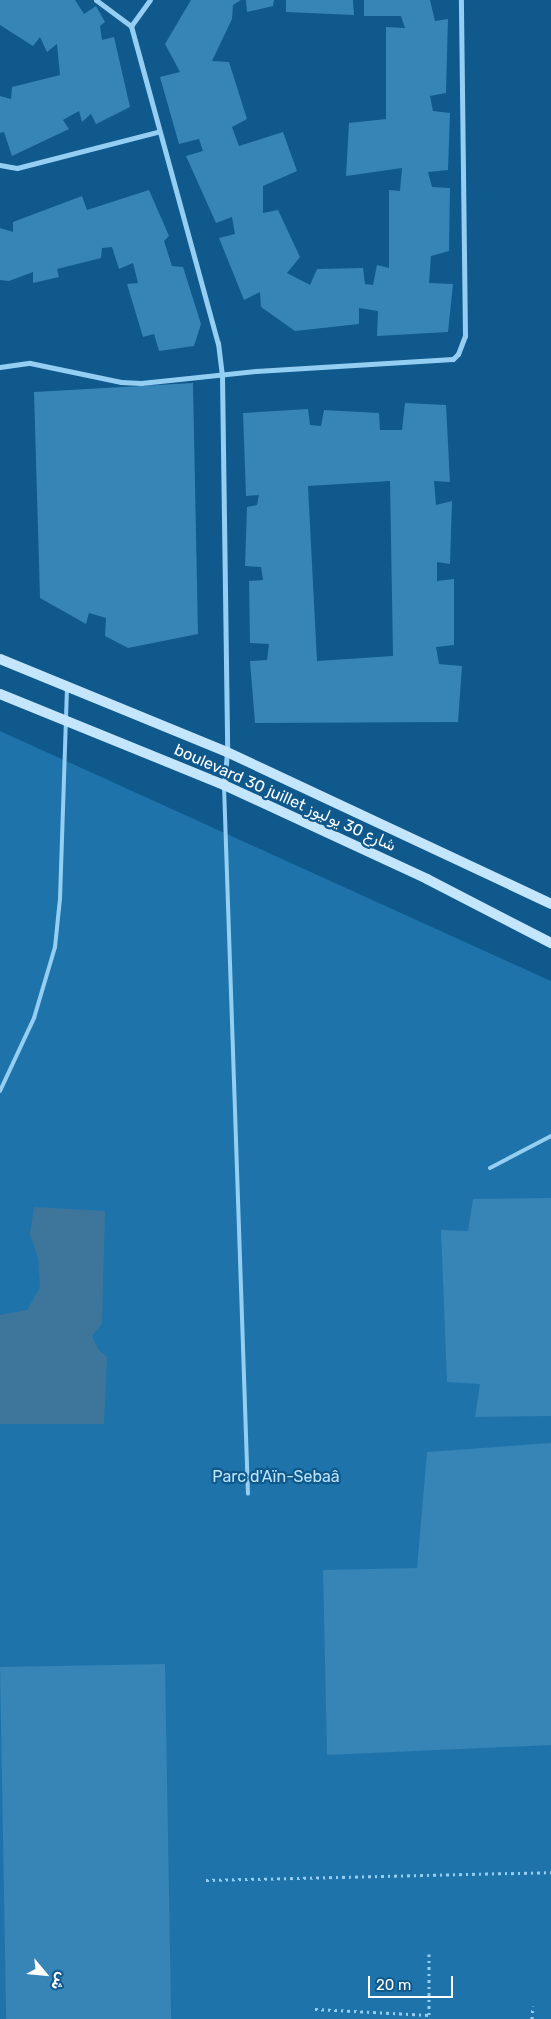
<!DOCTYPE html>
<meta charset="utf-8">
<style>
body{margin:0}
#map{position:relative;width:551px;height:2019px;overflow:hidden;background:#0f598c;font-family:Rubik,Vazirmatn,sans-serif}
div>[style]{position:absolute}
.green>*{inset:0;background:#1d73aa}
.water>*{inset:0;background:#3e769b}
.building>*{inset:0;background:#3784b6;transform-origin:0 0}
.path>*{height:3px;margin-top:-1.5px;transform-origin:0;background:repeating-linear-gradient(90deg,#95cef3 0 2.5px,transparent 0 6.5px)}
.lane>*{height:4px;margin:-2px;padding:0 2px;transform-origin:2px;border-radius:2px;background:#95cef3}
.street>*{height:5px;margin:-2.5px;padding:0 2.5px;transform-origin:2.5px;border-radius:2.5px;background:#95cef3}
.secondary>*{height:10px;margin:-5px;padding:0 5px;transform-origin:5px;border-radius:5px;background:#c4e6fd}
span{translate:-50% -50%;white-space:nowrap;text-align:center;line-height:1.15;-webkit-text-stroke:4.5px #0f598c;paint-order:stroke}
.street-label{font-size:16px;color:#fff}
.park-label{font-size:16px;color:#bce4fe}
.north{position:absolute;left:20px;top:1949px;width:50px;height:50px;-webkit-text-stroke:4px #0f598c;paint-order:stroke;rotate:118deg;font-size:14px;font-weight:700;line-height:20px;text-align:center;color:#fff}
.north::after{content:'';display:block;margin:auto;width:18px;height:22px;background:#fff;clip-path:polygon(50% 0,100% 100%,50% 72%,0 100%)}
.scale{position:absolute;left:368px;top:1976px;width:85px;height:22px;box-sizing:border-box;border:2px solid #fff;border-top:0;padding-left:6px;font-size:15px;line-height:18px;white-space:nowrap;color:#fff;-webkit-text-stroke:4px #0f598c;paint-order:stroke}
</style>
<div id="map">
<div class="green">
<div style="clip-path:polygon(0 731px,551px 981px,551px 2019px,0 2019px)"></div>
</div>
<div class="water">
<div style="clip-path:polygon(34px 1207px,105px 1211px,102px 1323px,92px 1336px,98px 1349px,107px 1357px,104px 1424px,0 1424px,0 1315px,27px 1310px,40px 1288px,38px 1258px,30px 1234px)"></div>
</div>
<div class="building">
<div style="clip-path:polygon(0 0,75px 0,84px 14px,96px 6px,105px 22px,100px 26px,102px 40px,114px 37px,130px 107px,96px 124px,91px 114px,82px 122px,79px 111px,63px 120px,69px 129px,12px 156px,4px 132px,0 133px,0 96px,11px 99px,12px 87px,60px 75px,57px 44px,47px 52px,40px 37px,33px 46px,0 25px)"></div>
<div style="clip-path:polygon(191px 0,241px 0,233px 5px,232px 19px,212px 61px,229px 62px,247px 119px,232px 127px,239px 146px,283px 132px,297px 171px,263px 186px,263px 213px,278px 210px,300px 257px,287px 273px,310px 285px,317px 269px,363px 268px,365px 284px,373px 285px,377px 265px,389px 268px,389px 190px,400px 191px,402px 168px,346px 176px,349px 123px,386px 119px,386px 27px,405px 28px,401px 16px,364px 16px,364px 0,430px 0,435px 21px,448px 19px,446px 93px,430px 96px,433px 111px,450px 113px,448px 170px,428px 172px,432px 187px,450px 188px,449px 251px,431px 256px,429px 283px,453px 284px,448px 332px,377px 336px,378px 311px,359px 308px,359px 324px,295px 331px,261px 307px,260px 292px,244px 300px,219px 238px,235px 234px,232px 217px,216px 223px,186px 156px,203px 151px,199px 139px,179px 144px,160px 77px,180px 72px,165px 44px)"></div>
<div style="clip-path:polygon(246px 0,274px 0,273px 6px,247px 12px)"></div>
<div style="clip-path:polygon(286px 0,353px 0,354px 15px,286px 12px)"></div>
<div style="clip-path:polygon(149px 190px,169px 236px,164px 241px,172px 266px,183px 267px,201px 324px,194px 346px,159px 351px,154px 334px,143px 337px,127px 284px,138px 283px,133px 263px,119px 269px,112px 247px,102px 248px,101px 258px,57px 269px,59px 277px,33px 283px,33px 272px,9px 281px,0 280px,0 228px,13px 232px,13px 222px,82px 196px,87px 210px)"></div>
<div style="clip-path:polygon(193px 383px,198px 634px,128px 648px,105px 636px,106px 618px,89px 613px,86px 624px,40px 598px,34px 392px)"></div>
<div style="clip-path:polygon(evenodd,405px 403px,446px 405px,450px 482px,434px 481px,436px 505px,452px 501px,450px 564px,437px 562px,437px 581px,454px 579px,454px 645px,436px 647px,439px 664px,462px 666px,458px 722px,255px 723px,250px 661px,267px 660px,269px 644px,250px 643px,249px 581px,263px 580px,261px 567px,245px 566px,247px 507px,257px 505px,259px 495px,246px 496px,243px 413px,308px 409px,310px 425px,321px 426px,324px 410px,379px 413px,380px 430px,402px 430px,405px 403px,390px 481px,393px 656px,317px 661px,308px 486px,390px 481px)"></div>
<div style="clip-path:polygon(551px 1198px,551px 1416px,475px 1417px,480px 1384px,447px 1382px,441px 1230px,468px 1231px,473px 1199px)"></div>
<div style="clip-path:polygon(551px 1443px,551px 1745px,327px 1755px,323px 1570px,417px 1568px,427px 1452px)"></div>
<div style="left:165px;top:1664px;width:355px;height:165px;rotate:89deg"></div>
</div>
<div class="path">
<div style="left:206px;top:1880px;width:345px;rotate:-1.3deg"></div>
<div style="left:429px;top:1954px;width:65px;rotate:90deg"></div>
<div style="left:315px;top:2009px;width:114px;rotate:3deg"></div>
<div style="left:532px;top:2019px;width:13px;rotate:-86deg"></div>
</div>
<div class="lane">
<div style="left:224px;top:786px;width:708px;rotate:88.06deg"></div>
<div style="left:0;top:1091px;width:81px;rotate:-65deg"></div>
<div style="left:34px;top:1018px;width:74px;rotate:-73.5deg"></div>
<div style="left:55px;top:947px;width:48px;rotate:-84.1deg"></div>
<div style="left:60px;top:899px;width:212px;rotate:-88.1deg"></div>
<div style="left:490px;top:1168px;width:69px;rotate:-27.7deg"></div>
</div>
<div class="street">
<div style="left:96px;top:0;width:44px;rotate:36.6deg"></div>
<div style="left:131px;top:26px;width:329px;rotate:74.7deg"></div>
<div style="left:218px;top:343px;width:33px;rotate:83deg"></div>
<div style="left:222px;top:376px;width:376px;rotate:89.2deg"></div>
<div style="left:227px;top:752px;width:33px;rotate:95deg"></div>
<div style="left:131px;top:26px;width:32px;rotate:-54deg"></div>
<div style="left:0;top:165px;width:17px;rotate:10deg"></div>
<div style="left:17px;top:168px;width:145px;rotate:-14.4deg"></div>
<div style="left:0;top:367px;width:30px;rotate:-8deg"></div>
<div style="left:30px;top:363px;width:93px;rotate:11.8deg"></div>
<div style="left:121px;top:382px;width:20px;rotate:3deg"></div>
<div style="left:141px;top:383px;width:116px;rotate:-6deg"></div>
<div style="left:256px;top:371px;width:197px;rotate:-3.5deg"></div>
<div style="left:453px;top:359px;width:7px;rotate:-45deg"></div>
<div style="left:458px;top:354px;width:19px;rotate:-69deg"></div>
<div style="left:465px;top:336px;width:336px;rotate:-90.7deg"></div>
</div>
<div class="secondary">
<div style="left:0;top:659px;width:245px;rotate:22.3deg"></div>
<div style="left:227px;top:752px;width:358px;rotate:25.1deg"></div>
<div style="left:0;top:694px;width:242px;rotate:22.1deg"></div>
<div style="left:224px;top:785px;width:224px;rotate:24.8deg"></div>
<div style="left:427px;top:879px;width:140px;rotate:27.3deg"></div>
</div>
<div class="street-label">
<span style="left:285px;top:798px;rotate:24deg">boulevard 30 juillet شارع 30 يوليوز</span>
</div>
<div class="park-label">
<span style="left:276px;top:1477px">Parc d'Aïn-Sebaâ</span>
</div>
<div class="north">ش</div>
<div class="scale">20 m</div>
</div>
